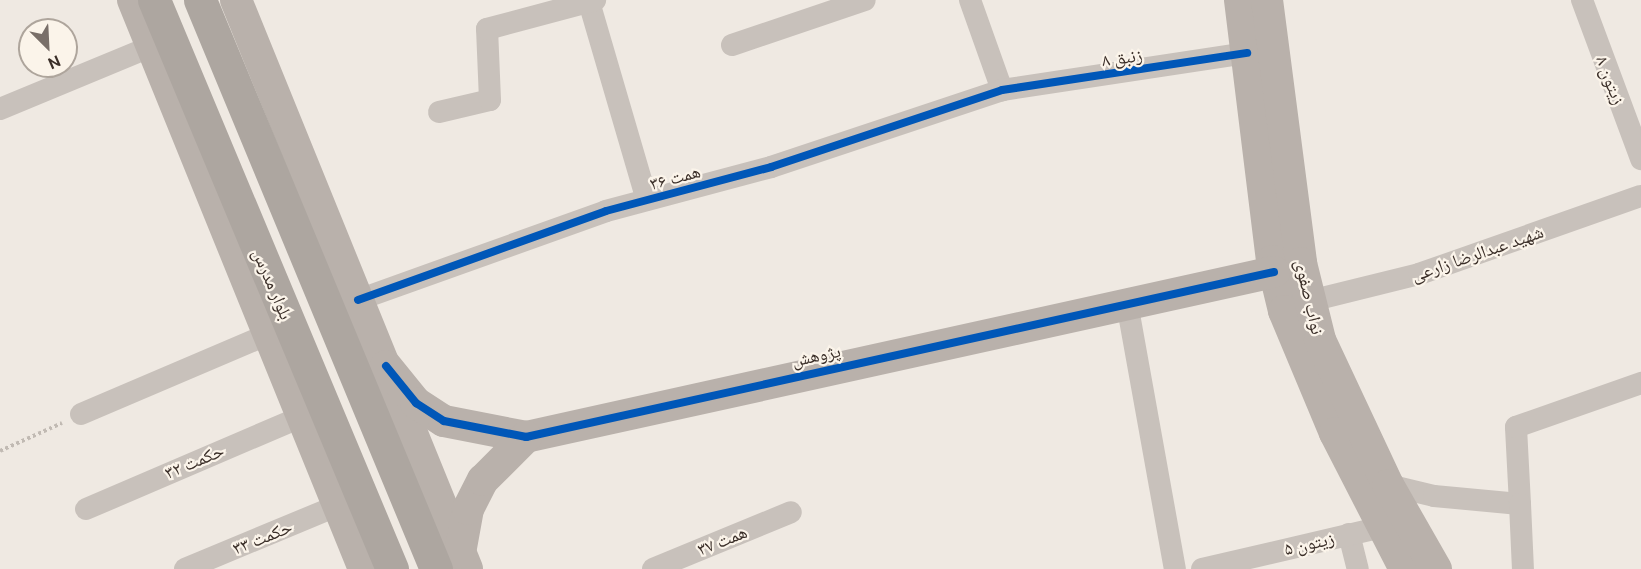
<!DOCTYPE html>
<meta charset="utf-8">
<style>
body{margin:0}
#map{position:relative;width:1641px;height:569px;overflow:hidden;background:#efe9e2;font-family:Ubuntu,"Noto Naskh Arabic",sans-serif}
div>[style]{position:absolute}
.path>*{height:4px;margin-top:-2px;transform-origin:0;background:repeating-linear-gradient(90deg,#c1bab3 0 3px,transparent 0 6px)}
.street>*{height:22px;margin:-11px;padding:0 11px;transform-origin:11px;border-radius:11px;background:#c8c1bb}
.secondary>*{height:32px;margin:-16px;padding:0 16px;transform-origin:16px;border-radius:16px;background:#b9b1ab}
.primary>*{height:33px;margin:-16.5px;padding:0 16.5px;transform-origin:16.5px;border-radius:16.5px;background:#ada6a0}
.cycleway>*{height:8px;margin:-4px;padding:0 4px;transform-origin:4px;border-radius:4px;background:#0057b8}
span{translate:-50% -50%;white-space:nowrap;text-align:center;line-height:1.15;-webkit-text-stroke:4.5px #fbf4ea;paint-order:stroke}
.street-label{font-size:18px;color:#3a2e28}
.north{position:absolute;left:18px;top:18px;width:60px;height:60px;box-sizing:border-box;background:#fbf4ea;border:2px solid #aea59c;border-radius:50%;rotate:156deg;font-size:16px;font-weight:700;line-height:24px;text-align:center;color:#3a2e28}
.north::after{content:'';display:block;margin:auto;width:21px;height:27px;background:#796f69;clip-path:polygon(50% 0,100% 100%,50% 72%,0 100%)}
</style>
<div id="map">
<div class="path">
<div style="left:0;top:451px;width:68px;rotate:-24.3deg"></div>
</div>
<div class="street">
<div style="left:970px;top:0;width:96px;rotate:70.4deg"></div>
<div style="left:1582px;top:0;width:170px;rotate:69.6deg"></div>
<div style="left:589px;top:2px;width:206px;rotate:73.7deg"></div>
<div style="left:732px;top:45px;width:140px;rotate:-18.7deg"></div>
<div style="left:0;top:109px;width:165px;rotate:-22.5deg"></div>
<div style="left:439px;top:112px;width:52px;rotate:-13.2deg"></div>
<div style="left:490px;top:100px;width:71px;rotate:-92.4deg"></div>
<div style="left:487px;top:29px;width:112px;rotate:-15deg"></div>
<div style="left:358px;top:300px;width:263px;rotate:-19.7deg"></div>
<div style="left:606px;top:211px;width:171px;rotate:-14.9deg"></div>
<div style="left:771px;top:167px;width:243px;rotate:-18.4deg"></div>
<div style="left:1002px;top:90px;width:248px;rotate:-8.6deg"></div>
<div style="left:1310px;top:301px;width:112px;rotate:-13.9deg"></div>
<div style="left:1419px;top:274px;width:235px;rotate:-19.4deg"></div>
<div style="left:1127px;top:303px;width:270px;rotate:79.8deg"></div>
<div style="left:81px;top:414px;width:204px;rotate:-23.1deg"></div>
<div style="left:1388px;top:485px;width:47px;rotate:13.4deg"></div>
<div style="left:1434px;top:496px;width:86px;rotate:5.3deg"></div>
<div style="left:1520px;top:504px;width:77px;rotate:-93deg"></div>
<div style="left:1516px;top:427px;width:133px;rotate:-19.4deg"></div>
<div style="left:1520px;top:504px;width:65px;rotate:87.4deg"></div>
<div style="left:86px;top:509px;width:236px;rotate:-23.2deg"></div>
<div style="left:1349px;top:534px;width:36px;rotate:76deg"></div>
<div style="left:185px;top:569px;width:167px;rotate:-22.6deg"></div>
<div style="left:653px;top:569px;width:149px;rotate:-22.4deg"></div>
<div style="left:1202px;top:569px;width:185px;rotate:-13.1deg"></div>
</div>
<div class="secondary">
<div style="left:133px;top:0;width:614px;rotate:67.9deg"></div>
<div style="left:236px;top:0;width:614px;rotate:67.9deg"></div>
<div style="left:1240px;top:0;width:263px;rotate:83deg"></div>
<div style="left:1272px;top:261px;width:51px;rotate:76.5deg"></div>
<div style="left:1284px;top:311px;width:132px;rotate:67.3deg"></div>
<div style="left:1335px;top:433px;width:153px;rotate:62.8deg"></div>
<div style="left:1267px;top:0;width:265px;rotate:82.6deg"></div>
<div style="left:1301px;top:263px;width:79px;rotate:76.1deg"></div>
<div style="left:1320px;top:340px;width:160px;rotate:64.9deg"></div>
<div style="left:1388px;top:485px;width:97px;rotate:60.3deg"></div>
<div style="left:386px;top:366px;width:48px;rotate:51deg"></div>
<div style="left:416px;top:403px;width:33px;rotate:33deg"></div>
<div style="left:444px;top:421px;width:84px;rotate:11deg"></div>
<div style="left:526px;top:437px;width:766px;rotate:-12.44deg"></div>
<div style="left:460px;top:553px;width:45px;rotate:-79.7deg"></div>
<div style="left:468px;top:509px;width:33px;rotate:-63deg"></div>
<div style="left:483px;top:480px;width:61px;rotate:-45deg"></div>
</div>
<div class="primary">
<div style="left:154px;top:0;width:617px;rotate:67.3deg"></div>
<div style="left:200px;top:0;width:616px;rotate:67.47deg"></div>
</div>
<div class="cycleway">
<div style="left:358px;top:300px;width:263px;rotate:-19.7deg"></div>
<div style="left:606px;top:211px;width:171px;rotate:-14.9deg"></div>
<div style="left:771px;top:167px;width:243px;rotate:-18.4deg"></div>
<div style="left:1002px;top:90px;width:248px;rotate:-8.6deg"></div>
<div style="left:386px;top:366px;width:48px;rotate:51deg"></div>
<div style="left:416px;top:403px;width:33px;rotate:33deg"></div>
<div style="left:444px;top:421px;width:84px;rotate:11deg"></div>
<div style="left:526px;top:437px;width:766px;rotate:-12.44deg"></div>
</div>
<div class="street-label">
<span style="left:1122px;top:57px;rotate:-8deg">زنبق ۸</span>
<span style="left:1611px;top:80px;rotate:69deg">زیتون ۸</span>
<span style="left:675px;top:177px;rotate:-15deg">همت ۳۶</span>
<span style="left:1477px;top:253px;rotate:-19deg">شهید عبدالرضا زارعی</span>
<span style="left:273px;top:284px;rotate:67deg">بلوار مدرس</span>
<span style="left:1310px;top:297px;rotate:77deg">نواب صفوی</span>
<span style="left:816px;top:355px;rotate:-12deg">پژوهش</span>
<span style="left:194px;top:461px;rotate:-23deg">حکمت ۳۲</span>
<span style="left:262px;top:537px;rotate:-22deg">حکمت ۳۳</span>
<span style="left:722px;top:540px;rotate:-22deg">همت ۳۷</span>
<span style="left:1309px;top:543px;rotate:-13deg">زیتون ۵</span>
</div>
<div class="north">N</div>
</div>
